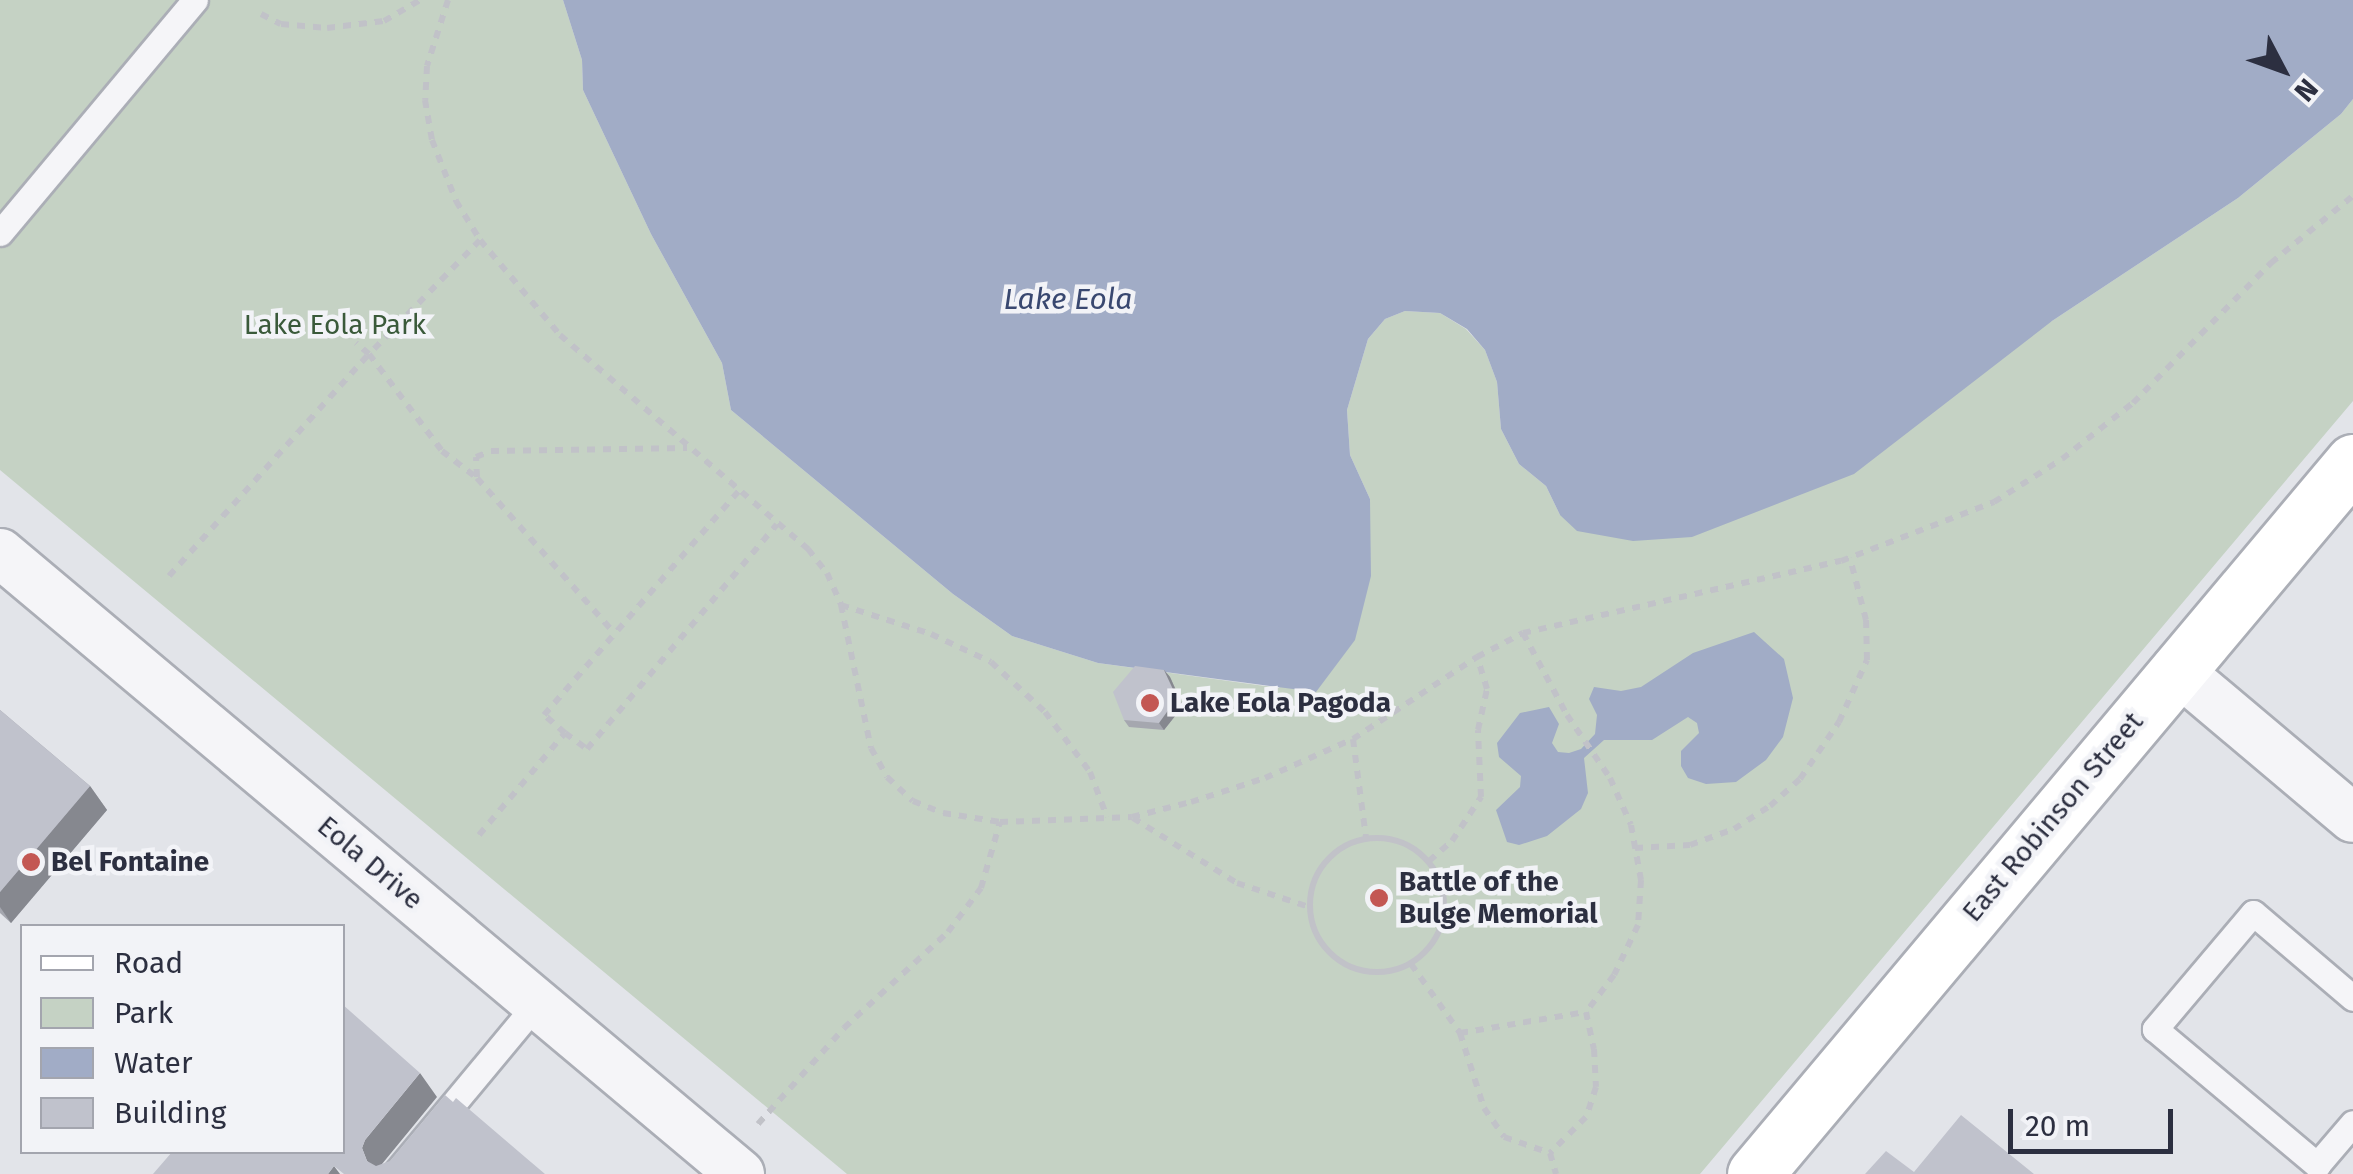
<!DOCTYPE html>
<style>
body{margin:0}
#map{position:relative;width:2353px;height:1174px;overflow:hidden;background:#e2e4e9;font-family:"Fira Sans",sans-serif}
div>[style]{position:absolute}
.green>*{inset:0;background:#c5d2c4}
.water>*{inset:0;background:#a1acc6}
.path>*{height:6px;margin-top:-3px;transform-origin:0;background:repeating-linear-gradient(90deg,#c1c2c8 0 8px,transparent 0 16px)}
.path>.ring{margin:-3px;padding:0;box-sizing:content-box;background:none;border:6px solid #c1c2c8;border-radius:50%}
.roads{filter:drop-shadow(2px 0 #abaeb6) drop-shadow(-2px 0 #abaeb6) drop-shadow(0 2px #abaeb6) drop-shadow(0 -2px #abaeb6)}
.service>*{height:25px;margin:-12.5px;padding:0 12.5px;transform-origin:12.5px;border-radius:12.5px;background:#f5f5f8}
.minor>*{height:48px;margin:-24px;padding:0 24px;transform-origin:24px;border-radius:24px;background:#f5f5f8}
.secondary>*{height:55px;margin:-27.5px;padding:0 27.5px;transform-origin:27.5px;border-radius:27.5px;background:#fff}
.wall>*{inset:0;background:#a5a7af}
.shaded-wall>*{inset:0;background:#86888f}
.building>*{inset:0;background:#c0c2cc}
.dots>*{width:28px;height:28px;translate:-50% -50%;box-sizing:border-box;border:5px solid #f2f3f7;border-radius:50%}
span{translate:-50% -50%;white-space:nowrap;text-align:center;line-height:1.15;-webkit-text-stroke:9px #f2f3f7;paint-order:stroke}
.park-label{font-size:28px;color:#3a5a3a}
.poi-label{font-size:28px;color:#2c2f40;font-weight:700}
.left{translate:0 -50%;text-align:left}
.street-label{font-size:28px;color:#2c2f40}
.water-label{font-size:30px;color:#394870;font-style:italic}
.legend{position:absolute;left:20px;top:924px;width:325px;height:230px;box-sizing:border-box;background:#f2f3f7;border:2px solid #a3a5ae;margin:0;padding:12px 18px;list-style:none;font-size:30px;color:#2c2f40}
.legend li{display:flex;align-items:center;gap:20px;height:50px}
.legend b{width:50px;border:2px solid #a3a5ae}
.north{position:absolute;left:2233px;top:20px;width:100px;height:100px;-webkit-text-stroke:8px #f2f3f7;paint-order:stroke;rotate:131deg;font-size:28px;font-weight:700;line-height:40px;text-align:center;color:#2c2f40}
.north::after{content:'';display:block;margin:auto;width:35px;height:45px;background:#2c2f40;clip-path:polygon(50% 0,100% 100%,50% 72%,0 100%)}
.scale{position:absolute;left:2008px;top:1109px;width:165px;height:45px;box-sizing:border-box;border:5px solid #2c2f40;border-top:0;padding-left:12px;font-size:30px;line-height:35px;white-space:nowrap;color:#2c2f40;-webkit-text-stroke:8px #f2f3f7;paint-order:stroke}
</style>
<div id="map">
<div class="green">
<div style="clip-path:polygon(0 0,563px 0,582px 60px,583px 90px,651px 234px,722px 363px,731px 410px,953px 594px,1012px 636px,1098px 663px,1279px 688px,1370px 499px,1350px 455px,1347px 410px,1368px 339px,1385px 319px,1405px 311px,1440px 313px,1466px 329px,1485px 350px,1497px 382px,1501px 429px,1519px 464px,1546px 486px,1560px 515px,2052px 321px,2238px 198px,2341px 114px,2353px 99px,2353px 401px,1700px 1174px,847px 1174px,0 470px)"></div>
</div>
<div class="water">
<div style="clip-path:polygon(563px 0,2353px 0,2353px 99px,2341px 114px,2238px 198px,2052px 321px,1854px 474px,1692px 537px,1633px 541px,1577px 531px,1560px 515px,1546px 486px,1519px 464px,1501px 429px,1497px 382px,1485px 350px,1467px 329px,1440px 313px,1405px 311px,1385px 319px,1368px 339px,1347px 410px,1350px 455px,1370px 499px,1371px 576px,1355px 640px,1316px 692px,1098px 663px,1012px 636px,953px 594px,731px 410px,722px 363px,651px 234px,583px 90px,582px 60px)"></div>
<div style="clip-path:polygon(1754px 632px,1784px 659px,1793px 698px,1783px 737px,1766px 760px,1736px 782px,1706px 784px,1688px 778px,1681px 766px,1681px 751px,1699px 733px,1697px 723px,1688px 717px,1652px 740px,1604px 740px,1584px 758px,1588px 793px,1581px 809px,1547px 836px,1519px 845px,1507px 842px,1496px 810px,1520px 787px,1521px 776px,1499px 757px,1497px 743px,1520px 713px,1549px 707px,1559px 724px,1552px 743px,1558px 752px,1569px 753px,1581px 749px,1595px 734px,1597px 715px,1589px 699px,1594px 687px,1621px 691px,1641px 687px,1693px 653px)"></div>
</div>
<div class="path">
<div style="left:448px;top:0;width:69px;rotate:107.7deg"></div>
<div style="left:427px;top:66px;width:34px;rotate:93deg"></div>
<div style="left:425px;top:100px;width:41px;rotate:80.1deg"></div>
<div style="left:432px;top:140px;width:66px;rotate:68.5deg"></div>
<div style="left:456px;top:201px;width:46px;rotate:58.4deg"></div>
<div style="left:480px;top:240px;width:124px;rotate:49.9deg"></div>
<div style="left:560px;top:335px;width:328px;rotate:40.8deg"></div>
<div style="left:808px;top:549px;width:31px;rotate:52deg"></div>
<div style="left:827px;top:573px;width:35px;rotate:66deg"></div>
<div style="left:841px;top:605px;width:146px;rotate:78.2deg"></div>
<div style="left:871px;top:748px;width:33px;rotate:61deg"></div>
<div style="left:887px;top:777px;width:35px;rotate:43deg"></div>
<div style="left:913px;top:801px;width:32px;rotate:22deg"></div>
<div style="left:943px;top:813px;width:58px;rotate:9deg"></div>
<div style="left:1000px;top:822px;width:132px;rotate:-2.2deg"></div>
<div style="left:1132px;top:817px;width:61px;rotate:-14.3deg"></div>
<div style="left:1191px;top:802px;width:78px;rotate:-18deg"></div>
<div style="left:1265px;top:778px;width:96px;rotate:-23.9deg"></div>
<div style="left:1353px;top:739px;width:149px;rotate:-33.5deg"></div>
<div style="left:1477px;top:657px;width:52px;rotate:-27.6deg"></div>
<div style="left:1523px;top:633px;width:326px;rotate:-12.8deg"></div>
<div style="left:1841px;top:561px;width:164px;rotate:-21.1deg"></div>
<div style="left:1994px;top:502px;width:80px;rotate:-32.3deg"></div>
<div style="left:2062px;top:459px;width:90px;rotate:-38.3deg"></div>
<div style="left:2133px;top:403px;width:197px;rotate:-45.4deg"></div>
<div style="left:2271px;top:263px;width:106px;rotate:-39.3deg"></div>
<div style="left:261px;top:14px;width:22px;rotate:27deg"></div>
<div style="left:281px;top:24px;width:46px;rotate:5deg"></div>
<div style="left:327px;top:28px;width:57px;rotate:-7deg"></div>
<div style="left:384px;top:21px;width:42px;rotate:-30.3deg"></div>
<div style="left:480px;top:240px;width:159px;rotate:134.2deg"></div>
<div style="left:369px;top:354px;width:121px;rotate:53deg"></div>
<div style="left:442px;top:451px;width:44px;rotate:37.6deg"></div>
<div style="left:477px;top:478px;width:207px;rotate:48.5deg"></div>
<div style="left:477px;top:477px;width:20px;rotate:-93deg"></div>
<div style="left:476px;top:457px;width:16px;rotate:-22deg"></div>
<div style="left:491px;top:451px;width:196px;rotate:-0.9deg"></div>
<div style="left:169px;top:576px;width:299px;rotate:-48deg"></div>
<div style="left:369px;top:354px;width:17px;rotate:-140deg"></div>
<div style="left:841px;top:605px;width:95px;rotate:17.9deg"></div>
<div style="left:931px;top:634px;width:66px;rotate:25deg"></div>
<div style="left:991px;top:662px;width:74px;rotate:42.8deg"></div>
<div style="left:1045px;top:712px;width:75px;rotate:53.1deg"></div>
<div style="left:1090px;top:772px;width:48px;rotate:69.3deg"></div>
<div style="left:1523px;top:633px;width:93px;rotate:61.8deg"></div>
<div style="left:1567px;top:715px;width:76px;rotate:55.7deg"></div>
<div style="left:1610px;top:778px;width:51px;rotate:65.9deg"></div>
<div style="left:1631px;top:825px;width:56px;rotate:79.7deg"></div>
<div style="left:1641px;top:880px;width:45px;rotate:93.8deg"></div>
<div style="left:1638px;top:925px;width:55px;rotate:115.6deg"></div>
<div style="left:1614px;top:975px;width:46px;rotate:127.1deg"></div>
<div style="left:1586px;top:1012px;width:38px;rotate:78deg"></div>
<div style="left:1594px;top:1049px;width:38px;rotate:87deg"></div>
<div style="left:1596px;top:1087px;width:32px;rotate:108deg"></div>
<div style="left:1586px;top:1117px;width:51px;rotate:135deg"></div>
<div style="left:565px;top:733px;width:27px;rotate:36deg"></div>
<div style="left:587px;top:749px;width:294px;rotate:-49.8deg"></div>
<div style="left:1353px;top:739px;width:100px;rotate:82.5deg"></div>
<div style="left:1133px;top:818px;width:123px;rotate:32deg"></div>
<div style="left:1237px;top:883px;width:76px;rotate:18.4deg"></div>
<div style="left:479px;top:835px;width:133px;rotate:-49.9deg"></div>
<div style="left:565px;top:733px;width:28px;rotate:-139deg"></div>
<div style="left:544px;top:715px;width:297px;rotate:-49deg"></div>
<div class="ring" style="left:1310px;top:838px;width:128px;height:128px"></div>
<div style="left:1635px;top:848px;width:55px;rotate:-3.1deg"></div>
<div style="left:1690px;top:845px;width:47px;rotate:-20deg"></div>
<div style="left:1734px;top:829px;width:43px;rotate:-32.6deg"></div>
<div style="left:1770px;top:806px;width:40px;rotate:-42deg"></div>
<div style="left:1800px;top:779px;width:69px;rotate:-55.6deg"></div>
<div style="left:1839px;top:722px;width:68px;rotate:-65.7deg"></div>
<div style="left:1867px;top:660px;width:40px;rotate:-91.4deg"></div>
<div style="left:1866px;top:620px;width:64px;rotate:-104.5deg"></div>
<div style="left:1429px;top:861px;width:30px;rotate:-41deg"></div>
<div style="left:1452px;top:841px;width:53px;rotate:-56.6deg"></div>
<div style="left:1481px;top:797px;width:67px;rotate:-92.6deg"></div>
<div style="left:1478px;top:730px;width:42px;rotate:-77.6deg"></div>
<div style="left:1487px;top:689px;width:34px;rotate:-107deg"></div>
<div style="left:1411px;top:964px;width:85px;rotate:54.6deg"></div>
<div style="left:1460px;top:1033px;width:79px;rotate:72.3deg"></div>
<div style="left:1484px;top:1108px;width:35px;rotate:55deg"></div>
<div style="left:1504px;top:1137px;width:49px;rotate:19.2deg"></div>
<div style="left:1550px;top:1153px;width:22px;rotate:74deg"></div>
<div style="left:1460px;top:1033px;width:128px;rotate:-9.5deg"></div>
<div style="left:758px;top:1124px;width:129px;rotate:-48.1deg"></div>
<div style="left:844px;top:1028px;width:142px;rotate:-42.7deg"></div>
<div style="left:948px;top:932px;width:55px;rotate:-53.1deg"></div>
<div style="left:981px;top:888px;width:69px;rotate:-73.9deg"></div>
</div>
<div class="roads">
<div class="service">
<div style="left:0;top:233px;width:304px;rotate:-50.1deg"></div>
<div style="left:2353px;top:998px;width:131px;rotate:-139.6deg"></div>
<div style="left:2253px;top:913px;width:152px;rotate:130.2deg"></div>
<div style="left:2155px;top:1029px;width:212px;rotate:40deg"></div>
<div style="left:2317px;top:1165px;width:55px;rotate:-49.4deg"></div>
<div style="left:395px;top:1174px;width:222px;rotate:-50.3deg"></div>
</div>
<div class="minor">
<div style="left:0;top:553px;width:966px;rotate:40deg"></div>
<div style="left:2176px;top:669px;width:231px;rotate:40.1deg"></div>
</div>
<div class="secondary">
<div style="left:1755px;top:1174px;width:930px;rotate:-49.97deg"></div>
</div>
</div>
<div class="wall">
<div style="clip-path:polygon(1164px 670px,1170px 677px,1183px 706px,1164px 730px,1129px 727px,1124px 720px)"></div>
<div style="clip-path:polygon(0 710px,90px 786px,107px 810px,11px 923px,0 913px)"></div>
</div>
<div class="shaded-wall">
<div style="clip-path:polygon(1164px 670px,1170px 677px,1183px 706px,1164px 730px,1159px 723px)"></div>
<div style="clip-path:polygon(90px 786px,107px 810px,11px 923px,0 907px,0 892px)"></div>
<div style="clip-path:polygon(420px 1073px,437px 1097px,382px 1164px,379px 1172px,367px 1161px,362px 1148px,365px 1140px)"></div>
<div style="clip-path:polygon(334px 1166px,340px 1174px,328px 1174px)"></div>
</div>
<div class="building">
<div style="clip-path:polygon(1135px 666px,1164px 670px,1177px 698px,1159px 723px,1124px 720px,1113px 692px)"></div>
<div style="clip-path:polygon(0 710px,90px 786px,0 892px)"></div>
<div style="clip-path:polygon(342px 1004px,420px 1073px,365px 1140px,362px 1148px,367px 1161px,376px 1166px,390px 1161px,445px 1095px,453px 1102px,456px 1098px,545px 1174px,344px 1174px,334px 1166px,328px 1174px,153px 1174px,172px 1152px,342px 1152px)"></div>
<div style="clip-path:polygon(1961px 1115px,2034px 1174px,1865px 1174px,1886px 1151px,1914px 1172px)"></div>
</div>
<div class="dots">
<div style="left:1150px;top:703px;background:#c35753"></div>
<div style="left:31px;top:862px;background:#c35753"></div>
<div style="left:1379px;top:898px;background:#c35753"></div>
</div>
<div class="park-label">
<span style="left:335px;top:325px">Lake Eola Park</span>
</div>
<div class="poi-label">
<span class="left" style="left:1170px;top:703px">Lake Eola Pagoda</span>
<span class="left" style="left:51px;top:862px">Bel Fontaine</span>
<span class="left" style="left:1399px;top:898px">Battle of the<br>Bulge Memorial</span>
</div>
<div class="street-label">
<span style="left:2053px;top:817px;rotate:-50deg">East Robinson Street</span>
<span style="left:370px;top:863px;rotate:40deg">Eola Drive</span>
</div>
<div class="water-label">
<span style="left:1068px;top:299px">Lake Eola</span>
</div>
<ul class="legend">
<li><b style="height:12px;background:#fff"></b>Road</li>
<li><b style="height:28px;background:#c5d2c4"></b>Park</li>
<li><b style="height:28px;background:#a1acc6"></b>Water</li>
<li><b style="height:28px;background:#c0c2cc"></b>Building</li>
</ul>
<div class="north">N</div>
<div class="scale">20 m</div>
</div>
